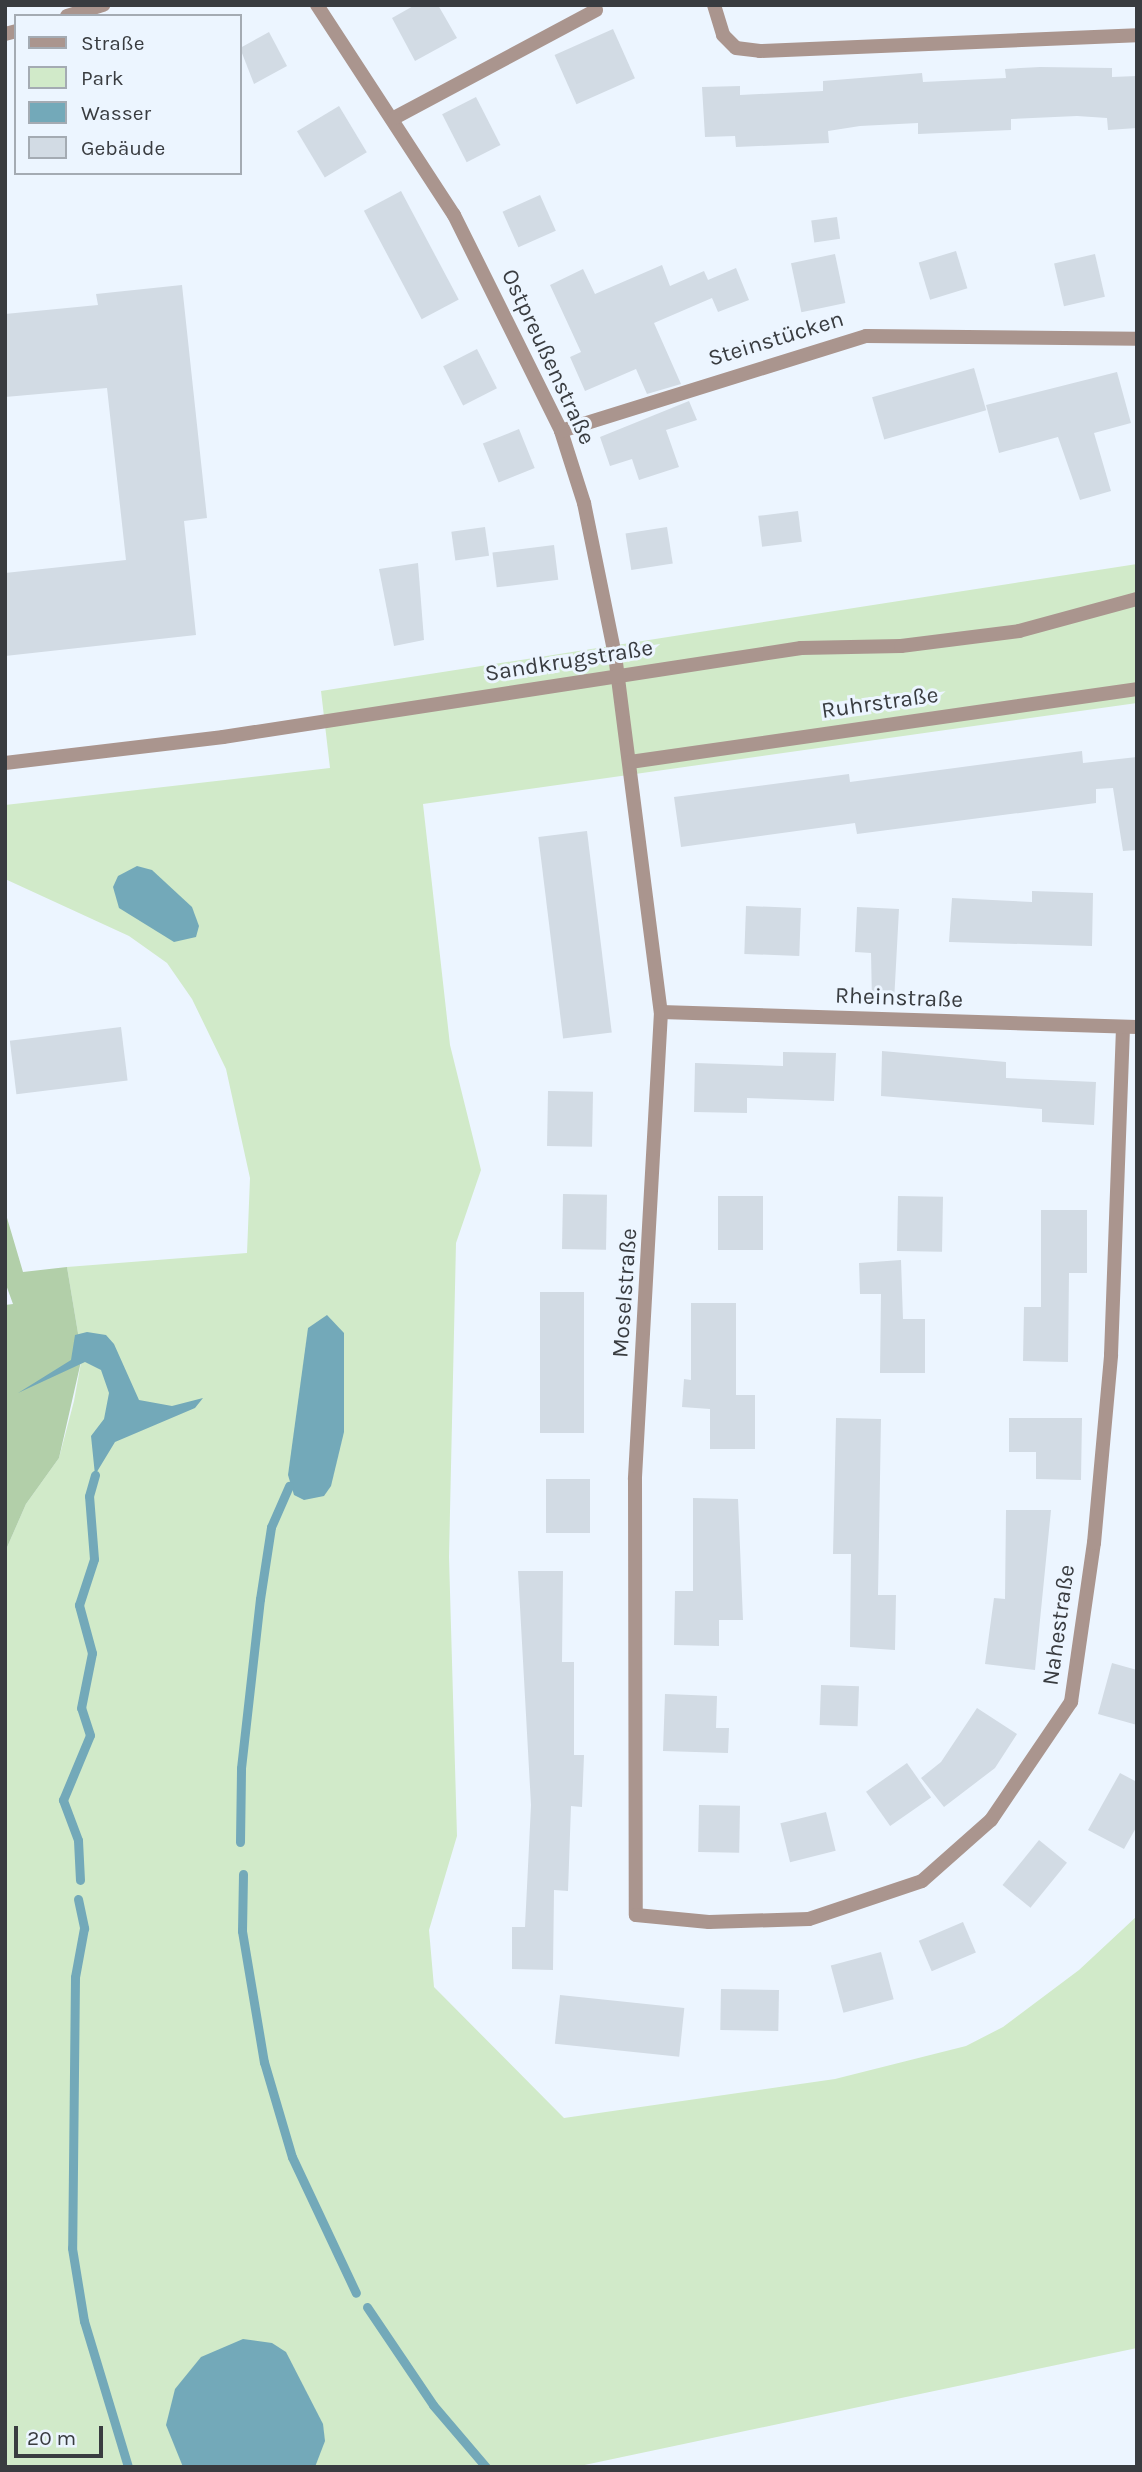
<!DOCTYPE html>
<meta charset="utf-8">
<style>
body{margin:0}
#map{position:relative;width:1142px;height:2472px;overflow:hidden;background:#ecf5ff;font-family:Karla,sans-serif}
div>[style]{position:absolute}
.green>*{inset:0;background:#d1eac9}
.forest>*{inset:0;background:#b2cfa9}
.water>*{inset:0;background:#73a9b9}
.stream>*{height:9px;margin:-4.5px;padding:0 4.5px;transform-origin:4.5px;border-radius:4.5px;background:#73a9b9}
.building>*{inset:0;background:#d2dbe4;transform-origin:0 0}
.minor>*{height:14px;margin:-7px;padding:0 7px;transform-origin:7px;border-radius:7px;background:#aa958e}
.tertiary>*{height:14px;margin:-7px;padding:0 7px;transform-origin:7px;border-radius:7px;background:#aa958e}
span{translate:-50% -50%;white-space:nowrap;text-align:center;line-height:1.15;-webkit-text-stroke:6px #ecf5ff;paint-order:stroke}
.street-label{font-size:23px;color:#393c40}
.frame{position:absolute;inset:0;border:7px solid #393c40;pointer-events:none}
.legend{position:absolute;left:14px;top:14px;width:228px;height:161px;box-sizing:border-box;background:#ecf5ff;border:2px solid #a4abb3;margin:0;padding:9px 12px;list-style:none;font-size:21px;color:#393c40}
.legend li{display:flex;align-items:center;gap:14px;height:35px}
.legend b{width:35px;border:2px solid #a4abb3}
.scale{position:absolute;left:14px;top:2426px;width:89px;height:32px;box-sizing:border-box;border:4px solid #393c40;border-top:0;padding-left:9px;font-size:21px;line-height:24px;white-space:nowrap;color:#393c40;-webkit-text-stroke:5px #ecf5ff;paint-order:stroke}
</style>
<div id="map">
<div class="green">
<div style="clip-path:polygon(1137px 564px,1137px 703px,423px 804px,450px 1045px,481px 1170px,456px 1243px,449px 1557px,457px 1836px,429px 1930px,434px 1987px,564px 2118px,835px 2079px,966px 2046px,1003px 2027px,1079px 1970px,1137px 1916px,1137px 2348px,575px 2467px,5px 2467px,5px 1552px,26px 1504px,59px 1458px,74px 1401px,82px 1357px,67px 1267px,247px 1253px,250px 1178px,226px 1069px,192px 999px,167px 963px,129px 936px,5px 879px,5px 805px,330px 768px,321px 691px)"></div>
</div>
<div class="forest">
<div style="clip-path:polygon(5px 1211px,23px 1272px,67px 1267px,82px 1357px,59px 1458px,26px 1504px,5px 1552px,5px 1305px,13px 1304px,5px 1282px)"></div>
</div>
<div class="water">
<div style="clip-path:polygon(137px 866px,152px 870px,192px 907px,199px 926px,196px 937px,174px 942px,119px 908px,113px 887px,118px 876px)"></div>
<div style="clip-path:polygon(327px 1315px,344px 1333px,344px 1432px,331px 1486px,324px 1496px,304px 1500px,294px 1495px,288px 1475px,308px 1328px)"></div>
<div style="clip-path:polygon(87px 1332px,106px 1335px,114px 1344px,139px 1400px,172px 1406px,203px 1398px,195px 1408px,115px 1442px,95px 1475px,91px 1436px,104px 1419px,109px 1393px,101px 1370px,85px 1362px,18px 1393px,71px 1360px,75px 1335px)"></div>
<div style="clip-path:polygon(243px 2339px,272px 2343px,286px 2352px,323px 2424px,325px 2441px,315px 2467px,183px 2467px,166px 2425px,175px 2389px,201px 2357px)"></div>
</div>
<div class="stream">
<div style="left:240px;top:1842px;width:74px;rotate:-89.2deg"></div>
<div style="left:241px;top:1768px;width:170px;rotate:-83.6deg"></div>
<div style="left:260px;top:1599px;width:73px;rotate:-81.3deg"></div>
<div style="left:271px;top:1527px;width:45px;rotate:-66.3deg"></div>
<div style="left:243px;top:1874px;width:57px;rotate:91deg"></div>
<div style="left:242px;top:1931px;width:133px;rotate:80.5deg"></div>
<div style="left:264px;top:2062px;width:99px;rotate:73.6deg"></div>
<div style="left:292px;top:2157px;width:150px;rotate:64.8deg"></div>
<div style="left:80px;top:1880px;width:40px;rotate:-92.9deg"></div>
<div style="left:78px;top:1840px;width:43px;rotate:-110.6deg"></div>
<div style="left:63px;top:1800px;width:70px;rotate:-67.4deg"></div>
<div style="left:90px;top:1735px;width:28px;rotate:-108deg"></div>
<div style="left:81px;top:1708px;width:56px;rotate:-78.7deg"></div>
<div style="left:92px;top:1653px;width:50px;rotate:-105.2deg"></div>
<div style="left:79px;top:1605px;width:48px;rotate:-71.9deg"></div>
<div style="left:94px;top:1559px;width:63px;rotate:-94.5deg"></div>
<div style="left:89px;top:1496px;width:22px;rotate:-74deg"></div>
<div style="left:78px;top:1899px;width:30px;rotate:78deg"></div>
<div style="left:84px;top:1928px;width:50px;rotate:100.4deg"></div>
<div style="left:75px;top:1977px;width:271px;rotate:90.6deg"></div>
<div style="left:72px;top:2248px;width:74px;rotate:80.7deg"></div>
<div style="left:84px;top:2321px;width:152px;rotate:73.2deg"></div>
<div style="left:367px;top:2307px;width:118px;rotate:56deg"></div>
<div style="left:433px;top:2405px;width:82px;rotate:49.5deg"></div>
</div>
<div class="building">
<div style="clip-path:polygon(415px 5px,438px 5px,457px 38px,415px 61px,392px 18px)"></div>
<div style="left:613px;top:29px;width:54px;height:64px;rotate:66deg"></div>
<div style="clip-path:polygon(269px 32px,287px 66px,254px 84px,240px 48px)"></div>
<div style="clip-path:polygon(1040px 67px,1112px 68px,1112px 77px,1137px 76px,1137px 128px,1108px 130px,1107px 118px,1077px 116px,1011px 119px,1011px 130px,918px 134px,918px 123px,860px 126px,828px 131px,829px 143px,736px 147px,735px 136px,705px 137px,702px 87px,740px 86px,740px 95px,823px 91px,823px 81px,922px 73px,923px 82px,1006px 78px,1005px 69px)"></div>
<div style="left:476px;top:97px;width:54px;height:38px;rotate:63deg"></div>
<div style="left:339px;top:106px;width:54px;height:49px;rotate:59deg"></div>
<div style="left:401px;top:191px;width:123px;height:42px;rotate:62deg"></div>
<div style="left:540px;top:195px;width:39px;height:41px;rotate:66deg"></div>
<div style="left:837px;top:217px;width:22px;height:26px;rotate:82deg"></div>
<div style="left:956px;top:251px;width:39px;height:39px;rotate:73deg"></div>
<div style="left:835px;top:254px;width:50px;height:45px;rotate:78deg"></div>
<div style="left:1095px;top:254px;width:44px;height:42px;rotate:77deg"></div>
<div style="clip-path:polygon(662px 265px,670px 286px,704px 271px,708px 280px,736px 268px,749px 300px,718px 312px,712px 298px,654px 323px,681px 384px,647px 394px,636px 369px,585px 391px,570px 357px,581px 352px,550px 285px,583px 269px,595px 294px)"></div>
<div style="clip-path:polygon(182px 285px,207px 518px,184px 521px,196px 635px,5px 656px,5px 573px,126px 560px,107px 388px,5px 397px,5px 314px,98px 305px,96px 294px)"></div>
<div style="left:477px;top:349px;width:44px;height:38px;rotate:63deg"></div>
<div style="left:974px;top:368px;width:44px;height:106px;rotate:74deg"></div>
<div style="clip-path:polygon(1117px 372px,1131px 423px,1094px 433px,1111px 491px,1080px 500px,1058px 437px,999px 453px,986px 405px)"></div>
<div style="clip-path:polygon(689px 401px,697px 420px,666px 430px,679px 467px,639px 480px,632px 459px,610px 466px,600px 437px)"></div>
<div style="left:519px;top:429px;width:42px;height:39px;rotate:68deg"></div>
<div style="left:798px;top:511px;width:31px;height:40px;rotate:83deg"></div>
<div style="left:485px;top:527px;width:29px;height:34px;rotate:82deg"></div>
<div style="left:667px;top:527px;width:37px;height:42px;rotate:81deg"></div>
<div style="left:554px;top:545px;width:35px;height:62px;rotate:83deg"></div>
<div style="clip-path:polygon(418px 563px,424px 640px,394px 646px,379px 569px)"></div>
<div style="clip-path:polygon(1082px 751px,1083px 763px,1137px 757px,1137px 850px,1123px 851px,1113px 788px,1096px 789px,1096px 803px,857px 834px,855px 823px,681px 847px,674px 797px,849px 774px,850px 782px)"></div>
<div style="left:587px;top:831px;width:203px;height:49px;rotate:83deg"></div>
<div style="clip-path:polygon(1032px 891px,1093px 893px,1092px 946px,949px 942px,952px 898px,1032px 902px)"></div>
<div style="left:746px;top:906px;width:55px;height:48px;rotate:2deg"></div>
<div style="clip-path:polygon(857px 907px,899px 909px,894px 1002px,872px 1002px,871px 953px,855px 952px)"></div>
<div style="left:121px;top:1027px;width:54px;height:112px;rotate:83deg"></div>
<div style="clip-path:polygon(882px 1051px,1006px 1062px,1006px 1078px,1096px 1082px,1094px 1125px,1042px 1122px,1042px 1109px,881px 1096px)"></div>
<div style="clip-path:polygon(783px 1052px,836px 1053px,834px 1101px,747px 1098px,747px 1113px,694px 1112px,695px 1063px,783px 1066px)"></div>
<div style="left:548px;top:1091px;width:45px;height:55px;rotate:1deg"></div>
<div style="left:563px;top:1194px;width:44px;height:55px;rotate:1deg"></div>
<div style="left:718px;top:1196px;width:45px;height:54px"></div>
<div style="left:898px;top:1196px;width:45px;height:55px;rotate:1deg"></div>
<div style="clip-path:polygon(1041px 1210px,1087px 1210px,1087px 1273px,1069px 1273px,1068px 1362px,1023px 1361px,1024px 1307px,1041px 1307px)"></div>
<div style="clip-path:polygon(901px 1260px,903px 1319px,925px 1319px,925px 1373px,880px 1373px,881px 1294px,860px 1294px,859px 1263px)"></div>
<div style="left:540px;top:1292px;width:44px;height:141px"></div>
<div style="clip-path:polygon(691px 1303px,736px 1303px,736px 1395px,755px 1395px,755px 1449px,710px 1449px,710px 1409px,682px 1407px,684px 1379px,691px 1380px)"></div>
<div style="clip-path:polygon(836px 1418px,881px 1419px,878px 1595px,896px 1595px,895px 1650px,850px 1647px,851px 1554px,833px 1554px)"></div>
<div style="clip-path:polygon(1009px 1418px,1082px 1418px,1081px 1480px,1036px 1479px,1036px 1452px,1009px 1452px)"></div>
<div style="left:546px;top:1479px;width:44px;height:54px"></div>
<div style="clip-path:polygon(693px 1498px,738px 1499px,743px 1620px,719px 1620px,719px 1646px,674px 1645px,675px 1591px,693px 1591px)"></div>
<div style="clip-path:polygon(1006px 1510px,1051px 1510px,1035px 1670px,985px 1664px,994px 1598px,1005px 1599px)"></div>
<div style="clip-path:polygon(518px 1571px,563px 1571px,562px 1662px,574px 1662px,574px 1755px,584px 1755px,582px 1807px,571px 1806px,568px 1891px,554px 1890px,553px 1970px,512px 1969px,512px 1927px,525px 1927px,531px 1805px)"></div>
<div style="clip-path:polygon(1112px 1663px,1137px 1670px,1137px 1725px,1098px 1714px)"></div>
<div style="left:821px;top:1685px;width:38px;height:40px;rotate:2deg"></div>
<div style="clip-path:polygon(665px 1694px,717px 1696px,716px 1728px,729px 1728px,728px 1753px,663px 1751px)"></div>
<div style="clip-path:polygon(977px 1708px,1017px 1734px,995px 1768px,944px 1807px,921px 1778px,941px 1762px)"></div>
<div style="left:907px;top:1763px;width:42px;height:50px;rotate:55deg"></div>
<div style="clip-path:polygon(1120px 1773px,1137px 1782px,1137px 1826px,1124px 1849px,1088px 1830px)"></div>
<div style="left:699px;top:1805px;width:41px;height:47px;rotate:1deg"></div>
<div style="left:826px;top:1812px;width:40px;height:47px;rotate:76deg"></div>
<div style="left:1039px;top:1840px;width:36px;height:58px;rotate:39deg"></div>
<div style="left:963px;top:1922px;width:33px;height:48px;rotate:67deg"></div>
<div style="left:881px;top:1952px;width:49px;height:52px;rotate:75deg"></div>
<div style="left:721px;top:1989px;width:58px;height:41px;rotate:1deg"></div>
<div style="left:560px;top:1995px;width:125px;height:49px;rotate:6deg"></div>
</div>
<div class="minor">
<div style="left:317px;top:5px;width:251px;rotate:56.9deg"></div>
<div style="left:454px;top:215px;width:241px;rotate:63.6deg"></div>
<div style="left:561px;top:431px;width:76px;rotate:72.3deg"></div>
<div style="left:584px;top:503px;width:155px;rotate:78.5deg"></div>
<div style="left:615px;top:655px;width:360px;rotate:82.7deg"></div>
<div style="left:661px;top:1012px;width:468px;rotate:93.2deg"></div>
<div style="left:635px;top:1479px;width:436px;rotate:89.9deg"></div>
<div style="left:636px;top:1915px;width:73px;rotate:5.5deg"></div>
<div style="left:709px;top:1922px;width:100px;rotate:-1.7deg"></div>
<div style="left:809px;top:1919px;width:119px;rotate:-18.6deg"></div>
<div style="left:922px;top:1881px;width:92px;rotate:-41.5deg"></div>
<div style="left:991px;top:1820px;width:143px;rotate:-55.9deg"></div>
<div style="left:1071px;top:1702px;width:161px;rotate:-81.8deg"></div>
<div style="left:1094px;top:1543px;width:189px;rotate:-84.8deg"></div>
<div style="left:1111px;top:1355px;width:327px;rotate:-87.9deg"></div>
<div style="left:714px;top:5px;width:31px;rotate:73deg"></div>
<div style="left:723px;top:35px;width:18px;rotate:45deg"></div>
<div style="left:736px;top:48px;width:24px;rotate:7deg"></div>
<div style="left:760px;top:51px;width:377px;rotate:-2.4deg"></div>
<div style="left:67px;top:16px;width:38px;rotate:-17deg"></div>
<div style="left:5px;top:34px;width:11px;rotate:-15deg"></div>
<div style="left:394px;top:118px;width:229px;rotate:-28.1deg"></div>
<div style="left:561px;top:431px;width:319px;rotate:-17.3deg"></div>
<div style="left:866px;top:336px;width:271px;rotate:0.6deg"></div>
<div style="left:630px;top:762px;width:512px;rotate:-8.19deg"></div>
<div style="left:661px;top:1012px;width:476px;rotate:1.8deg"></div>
</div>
<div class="tertiary">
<div style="left:5px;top:763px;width:220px;rotate:-6.8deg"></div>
<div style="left:223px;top:737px;width:585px;rotate:-8.75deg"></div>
<div style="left:801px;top:648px;width:100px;rotate:-1.1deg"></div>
<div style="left:901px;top:646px;width:119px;rotate:-7.2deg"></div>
<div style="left:1019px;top:631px;width:122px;rotate:-15.2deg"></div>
</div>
<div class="street-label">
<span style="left:776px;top:339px;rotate:-17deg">Steinstücken</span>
<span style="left:548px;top:357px;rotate:65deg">Ostpreußenstraße</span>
<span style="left:569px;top:661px;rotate:-9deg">Sandkrugstraße</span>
<span style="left:880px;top:703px;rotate:-8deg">Ruhrstraße</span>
<span style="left:899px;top:998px;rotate:2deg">Rheinstraße</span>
<span style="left:625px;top:1293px;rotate:-86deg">Moselstraße</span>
<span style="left:1059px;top:1625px;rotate:-82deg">Nahestraße</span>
</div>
<div class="frame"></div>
<ul class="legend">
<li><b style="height:9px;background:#aa958e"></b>Straße</li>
<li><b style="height:19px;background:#d1eac9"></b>Park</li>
<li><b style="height:19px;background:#73a9b9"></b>Wasser</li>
<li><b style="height:19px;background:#d2dbe4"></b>Gebäude</li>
</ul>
<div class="scale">20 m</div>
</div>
